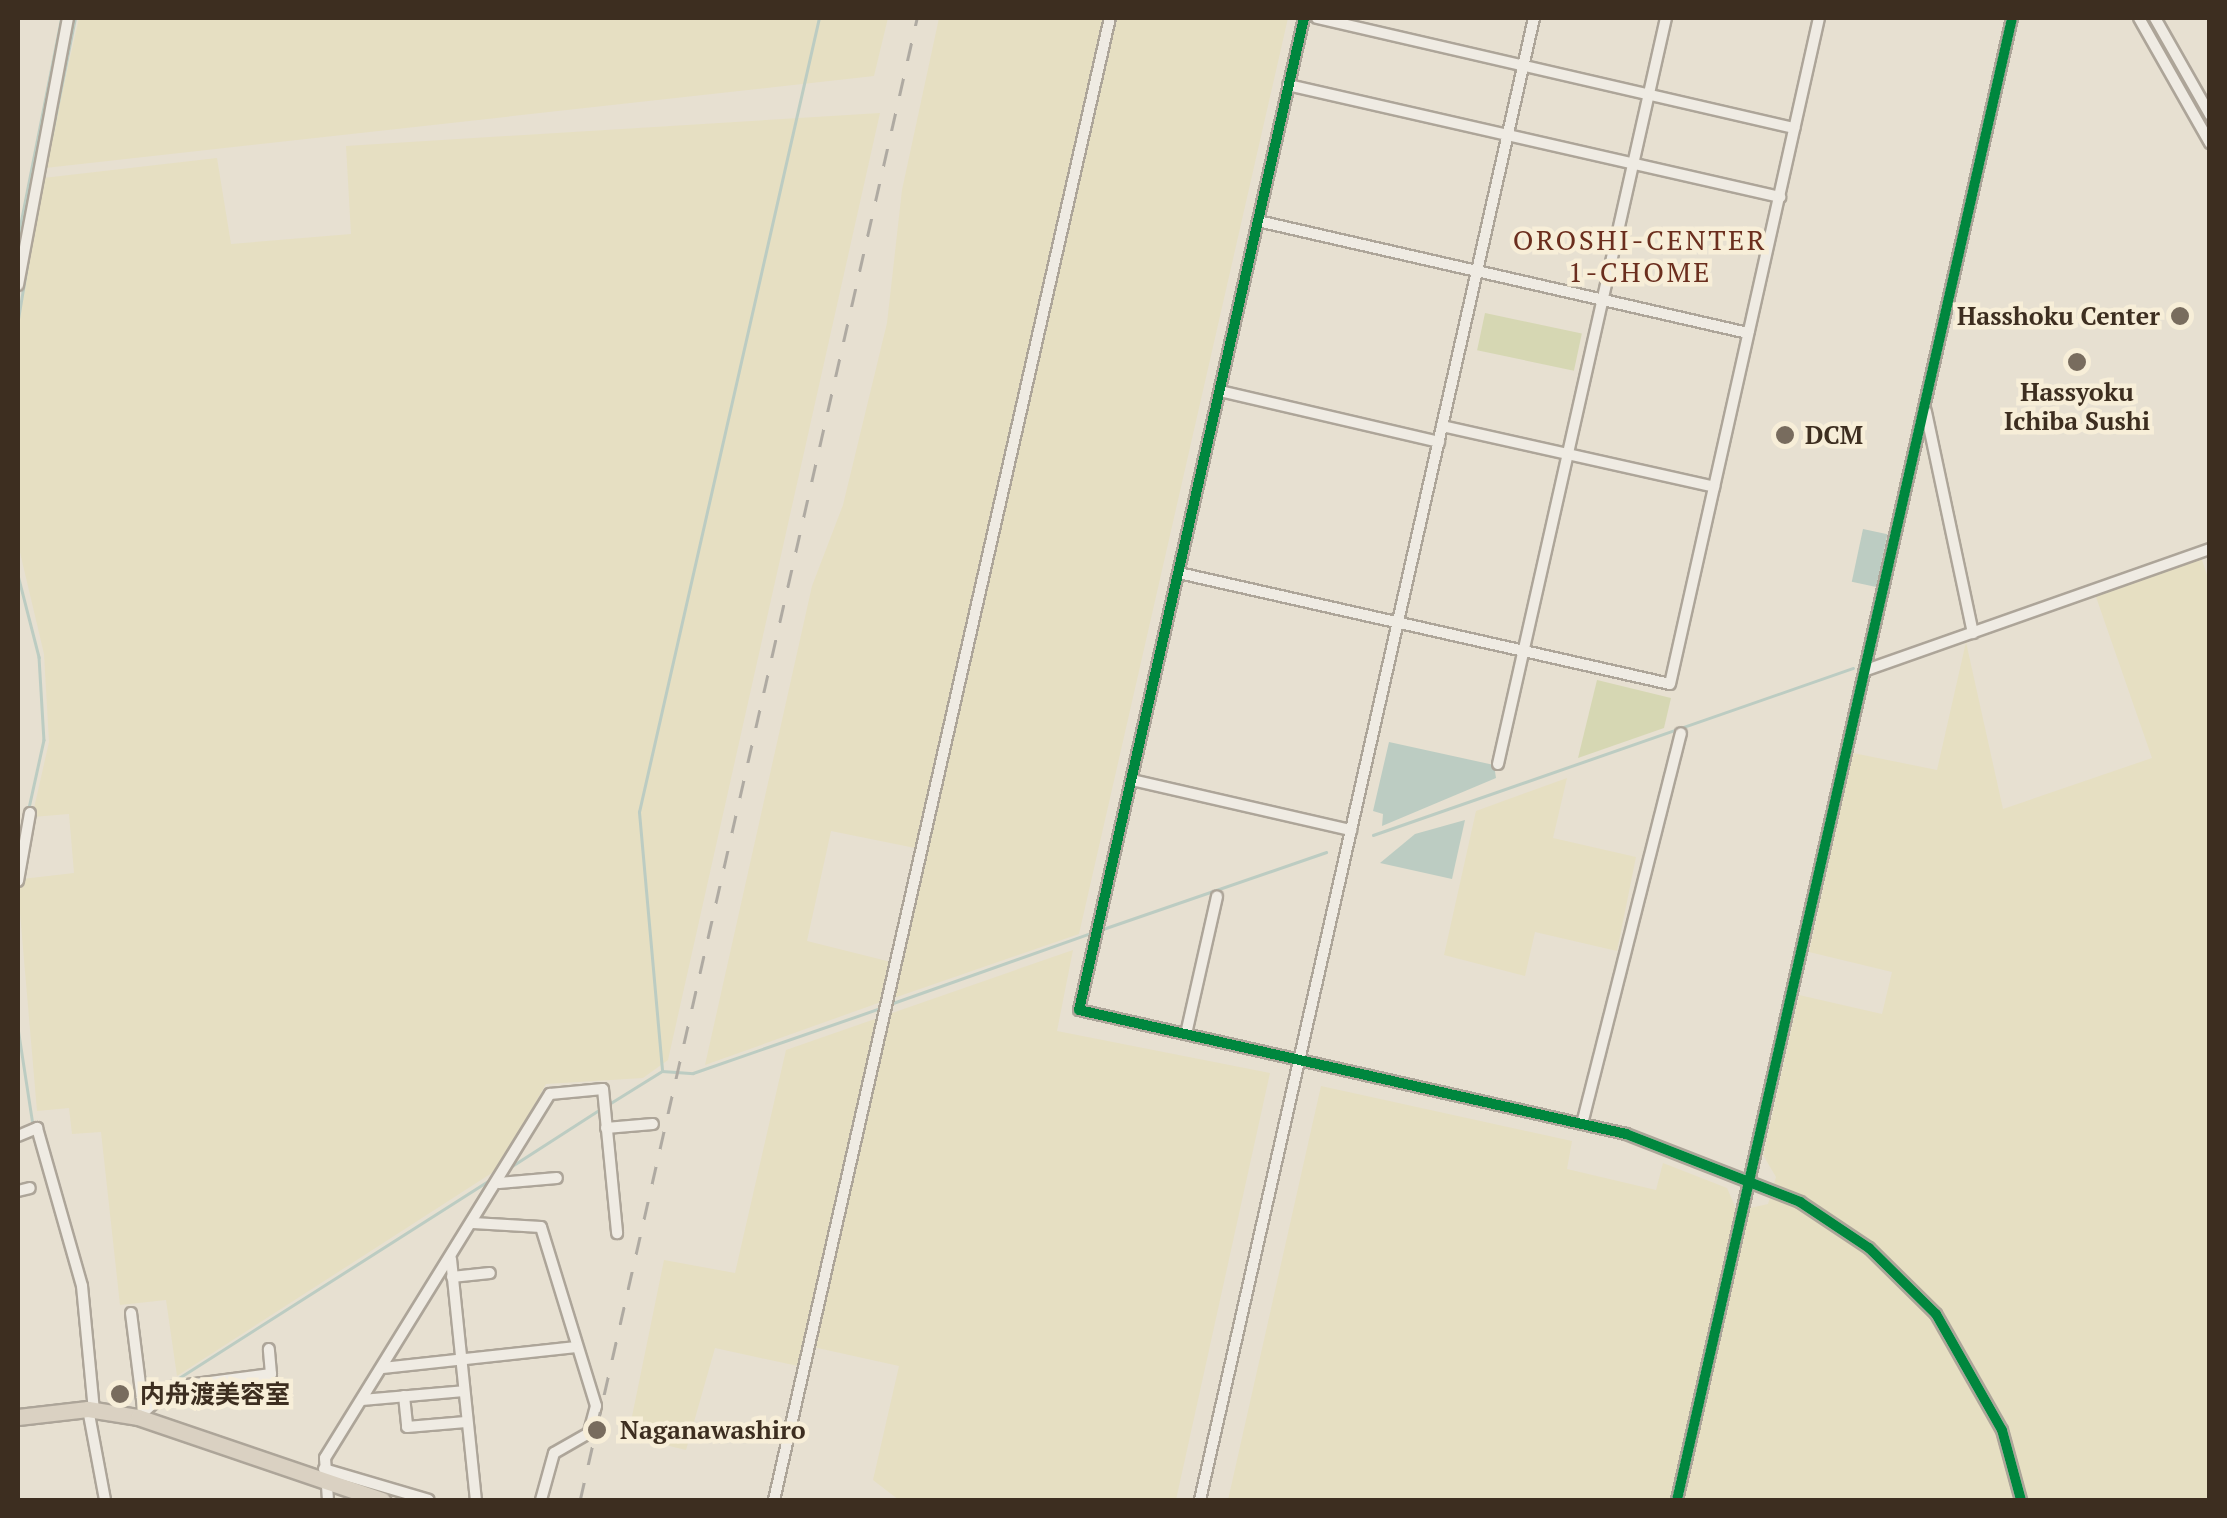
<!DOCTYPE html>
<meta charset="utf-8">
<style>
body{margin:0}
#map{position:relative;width:2227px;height:1518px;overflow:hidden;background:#e7e0d1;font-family:"PT Serif","Noto Sans JP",serif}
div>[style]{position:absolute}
.farmland>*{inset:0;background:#e6dfc2}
.green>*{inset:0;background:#d6d7b3;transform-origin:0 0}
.water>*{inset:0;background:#bcccc2;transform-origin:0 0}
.stream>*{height:2.5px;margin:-1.25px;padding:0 1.25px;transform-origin:1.25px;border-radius:1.25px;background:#bcccc2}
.roads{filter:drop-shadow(2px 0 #ada599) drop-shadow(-2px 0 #ada599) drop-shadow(0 2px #ada599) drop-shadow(0 -2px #ada599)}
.minor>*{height:10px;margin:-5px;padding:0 5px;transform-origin:5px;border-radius:5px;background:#efebe3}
.highway>*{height:15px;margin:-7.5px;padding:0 7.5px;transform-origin:7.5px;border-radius:7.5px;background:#dad1c2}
.rail>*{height:2.5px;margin-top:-1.25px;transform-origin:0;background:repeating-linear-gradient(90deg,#afaaa2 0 18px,transparent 0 36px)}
.cycleway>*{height:10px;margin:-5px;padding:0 5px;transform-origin:5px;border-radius:5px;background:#00873e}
.dots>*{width:28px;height:28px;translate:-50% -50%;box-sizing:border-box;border:5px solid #f7eed8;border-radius:50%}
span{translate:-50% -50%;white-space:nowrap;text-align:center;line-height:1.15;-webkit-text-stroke:9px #f7eed8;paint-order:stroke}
.poi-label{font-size:25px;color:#3d2e20;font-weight:700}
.right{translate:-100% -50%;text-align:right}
.left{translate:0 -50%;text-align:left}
.neighbourhood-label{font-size:28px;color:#6b2e1e;letter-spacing:2.5px}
.frame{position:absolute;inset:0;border:20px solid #3d2e20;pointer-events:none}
</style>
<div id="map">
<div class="farmland">
<div style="clip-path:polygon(79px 18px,888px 18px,874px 76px,45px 168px)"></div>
<div style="clip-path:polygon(939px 18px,1288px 18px,1079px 934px,891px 999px,925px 850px,831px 831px,807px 941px,891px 962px,881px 1002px,705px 1065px,812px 586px,843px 505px,887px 323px,902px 190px)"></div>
<div style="clip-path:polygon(880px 113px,668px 1060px,643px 1078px,546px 1084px,498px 1169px,177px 1376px,166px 1300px,120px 1305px,101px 1132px,72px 1134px,69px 1108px,37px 1111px,18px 890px,22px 879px,74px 873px,69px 814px,32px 817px,49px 742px,44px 654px,18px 544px,18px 325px,43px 178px,217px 158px,231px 244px,351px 234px,346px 146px)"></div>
<div style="clip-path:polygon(2201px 557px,2210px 584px,2209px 1500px,1228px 1500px,1321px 1086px,1572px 1141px,1567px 1169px,1656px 1190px,1663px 1163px,1727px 1188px,1737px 1211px,1768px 1204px,1776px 1177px,1763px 1155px,1799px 995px,1882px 1014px,1892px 972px,1809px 952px,1853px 753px,1937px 770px,1966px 642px,2003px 809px,2152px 758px,2095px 594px)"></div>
<div style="clip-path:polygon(1567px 778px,1553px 838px,1636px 857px,1617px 951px,1535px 932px,1525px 976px,1444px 955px,1476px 811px)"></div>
<div style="clip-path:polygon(1073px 950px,1057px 1031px,1270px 1073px,1176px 1500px,899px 1500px,873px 1480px,899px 1366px,804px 1345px,798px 1366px,715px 1348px,686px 1450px,628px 1436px,664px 1260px,735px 1273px,786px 1050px)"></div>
</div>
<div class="green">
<div style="left:1485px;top:313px;width:99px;height:38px;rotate:12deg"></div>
<div style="clip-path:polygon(1597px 680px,1671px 698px,1664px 728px,1578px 758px)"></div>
</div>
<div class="water">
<div style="left:1863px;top:529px;width:25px;height:54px;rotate:12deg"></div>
<div style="clip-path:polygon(1389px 742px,1494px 765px,1496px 778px,1382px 826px,1383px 814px,1373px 811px)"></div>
<div style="clip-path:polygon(1465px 820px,1452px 879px,1380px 863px,1415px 834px)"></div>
</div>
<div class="stream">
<div style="left:51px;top:138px;width:122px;rotate:-78.7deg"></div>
<div style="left:18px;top:236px;width:222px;rotate:-78.8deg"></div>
<div style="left:18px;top:319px;width:61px;rotate:-80.5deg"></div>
<div style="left:18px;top:575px;width:85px;rotate:75.6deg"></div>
<div style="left:39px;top:657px;width:83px;rotate:86.6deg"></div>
<div style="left:44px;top:740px;width:70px;rotate:102.4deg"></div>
<div style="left:1974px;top:626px;width:47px;rotate:-18.4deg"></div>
<div style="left:1878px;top:660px;width:95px;rotate:-19.8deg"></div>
<div style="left:1373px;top:835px;width:508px;rotate:-19.18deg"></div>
<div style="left:1100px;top:930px;width:239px;rotate:-19deg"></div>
<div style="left:893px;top:1003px;width:212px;rotate:-19.5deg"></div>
<div style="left:18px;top:1028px;width:98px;rotate:81.2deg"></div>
<div style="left:662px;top:1070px;width:259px;rotate:-95.1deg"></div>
<div style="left:639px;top:812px;width:814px;rotate:-77.23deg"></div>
<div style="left:609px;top:1104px;width:62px;rotate:-31.9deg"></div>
<div style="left:662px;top:1071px;width:31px;rotate:4deg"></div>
<div style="left:693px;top:1073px;width:199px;rotate:-19.1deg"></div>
<div style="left:40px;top:1157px;width:132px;rotate:74.2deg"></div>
<div style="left:512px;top:1166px;width:107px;rotate:-32.8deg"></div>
<div style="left:171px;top:1383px;width:382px;rotate:-32.5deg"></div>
<div style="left:145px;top:1399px;width:22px;rotate:-30deg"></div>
</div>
<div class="roads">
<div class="minor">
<div style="left:1304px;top:18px;width:1017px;rotate:102.78deg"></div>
<div style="left:1079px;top:1010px;width:561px;rotate:12.77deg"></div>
<div style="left:1626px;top:1134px;width:187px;rotate:21.3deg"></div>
<div style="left:1800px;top:1202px;width:83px;rotate:33.7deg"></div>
<div style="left:1869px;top:1248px;width:94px;rotate:44.6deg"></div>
<div style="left:1936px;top:1314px;width:133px;rotate:60.4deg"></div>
<div style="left:2002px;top:1430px;width:73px;rotate:74.8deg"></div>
<div style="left:1317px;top:18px;width:490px;rotate:13deg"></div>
<div style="left:2139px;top:18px;width:144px;rotate:60.4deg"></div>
<div style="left:2155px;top:18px;width:112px;rotate:60.4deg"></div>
<div style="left:1288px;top:85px;width:505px;rotate:12.82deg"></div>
<div style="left:1258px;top:221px;width:503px;rotate:12.88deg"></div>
<div style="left:18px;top:285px;width:272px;rotate:-79.4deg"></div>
<div style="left:1220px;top:391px;width:225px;rotate:13.1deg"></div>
<div style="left:1926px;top:412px;width:226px;rotate:78deg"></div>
<div style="left:1442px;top:426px;width:279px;rotate:12.6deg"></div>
<div style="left:1179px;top:573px;width:503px;rotate:12.74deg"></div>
<div style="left:1670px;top:684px;width:682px;rotate:-77.39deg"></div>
<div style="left:1866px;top:670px;width:365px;rotate:-19.4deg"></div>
<div style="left:1498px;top:764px;width:765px;rotate:-77.31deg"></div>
<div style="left:1132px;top:780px;width:225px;rotate:12.9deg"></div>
<div style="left:18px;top:881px;width:69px;rotate:-80deg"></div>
<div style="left:1186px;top:1034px;width:141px;rotate:-77.3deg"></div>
<div style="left:1582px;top:1124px;width:403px;rotate:-75.8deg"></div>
<div style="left:606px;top:1128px;width:47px;rotate:-4.9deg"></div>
<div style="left:18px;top:1136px;width:21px;rotate:-23deg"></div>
<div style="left:37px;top:1128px;width:164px;rotate:74.1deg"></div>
<div style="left:82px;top:1286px;width:125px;rotate:84.5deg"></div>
<div style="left:499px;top:1183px;width:58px;rotate:-4.9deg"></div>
<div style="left:18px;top:1191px;width:12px;rotate:-14deg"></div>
<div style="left:473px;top:1223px;width:68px;rotate:3.4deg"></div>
<div style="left:541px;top:1227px;width:187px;rotate:72.9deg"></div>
<div style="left:596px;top:1406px;width:28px;rotate:105deg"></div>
<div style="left:589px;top:1433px;width:40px;rotate:150.3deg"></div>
<div style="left:554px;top:1453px;width:49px;rotate:105.5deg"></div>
<div style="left:451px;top:1259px;width:242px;rotate:84.1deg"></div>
<div style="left:452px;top:1277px;width:38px;rotate:-6deg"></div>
<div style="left:131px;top:1313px;width:96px;rotate:82.8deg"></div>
<div style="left:383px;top:1368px;width:194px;rotate:-6.2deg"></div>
<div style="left:404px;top:1396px;width:31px;rotate:84deg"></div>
<div style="left:407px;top:1427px;width:59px;rotate:-4.8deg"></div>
<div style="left:362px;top:1400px;width:102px;rotate:-5deg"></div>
<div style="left:88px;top:1409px;width:93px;rotate:79.4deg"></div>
<div style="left:138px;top:1417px;width:45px;rotate:-41.4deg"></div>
<div style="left:172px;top:1387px;width:100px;rotate:-7.5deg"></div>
<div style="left:271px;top:1374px;width:25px;rotate:-95deg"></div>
<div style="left:324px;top:1469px;width:109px;rotate:16.4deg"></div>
<div style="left:328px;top:1500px;width:42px;rotate:-94.1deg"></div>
<div style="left:325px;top:1458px;width:428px;rotate:-58.3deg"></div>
<div style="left:550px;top:1094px;width:53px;rotate:-5.4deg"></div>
<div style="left:603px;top:1089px;width:145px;rotate:84.4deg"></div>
<div style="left:774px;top:1500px;width:1520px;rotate:-77.23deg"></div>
<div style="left:1200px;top:1500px;width:1519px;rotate:-77.3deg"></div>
<div style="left:1677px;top:1500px;width:1519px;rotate:-77.26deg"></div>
</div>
<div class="highway">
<div style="left:18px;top:1417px;width:70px;rotate:-6.5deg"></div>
<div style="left:88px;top:1409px;width:51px;rotate:9.1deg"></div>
<div style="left:138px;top:1417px;width:258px;rotate:18.8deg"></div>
</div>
</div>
<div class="rail">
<div style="left:580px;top:1500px;width:1520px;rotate:-77.19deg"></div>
</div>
<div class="cycleway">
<div style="left:1304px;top:18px;width:1017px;rotate:102.78deg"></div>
<div style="left:1079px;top:1010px;width:561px;rotate:12.77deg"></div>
<div style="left:1626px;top:1134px;width:187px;rotate:21.3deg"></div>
<div style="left:1800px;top:1202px;width:83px;rotate:33.7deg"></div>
<div style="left:1869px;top:1248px;width:94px;rotate:44.6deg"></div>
<div style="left:1936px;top:1314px;width:133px;rotate:60.4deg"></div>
<div style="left:2002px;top:1430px;width:73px;rotate:74.8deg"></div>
<div style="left:1677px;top:1500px;width:1519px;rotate:-77.26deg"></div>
</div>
<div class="dots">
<div style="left:2180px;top:316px;background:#786c5e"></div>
<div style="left:2077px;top:362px;background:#786c5e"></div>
<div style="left:1785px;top:435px;background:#786c5e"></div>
<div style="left:120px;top:1394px;background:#786c5e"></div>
<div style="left:597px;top:1430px;background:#786c5e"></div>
</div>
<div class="poi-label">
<span class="right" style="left:2160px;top:316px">Hasshoku Center</span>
<span style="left:2077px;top:407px">Hassyoku<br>Ichiba Sushi</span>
<span class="left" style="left:1805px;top:435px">DCM</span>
<span class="left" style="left:140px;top:1394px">内舟渡美容室</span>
<span class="left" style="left:620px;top:1430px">Naganawashiro</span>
</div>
<div class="neighbourhood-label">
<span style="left:1640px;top:256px">OROSHI-CENTER<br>1-CHOME</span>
</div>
<div class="frame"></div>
</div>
